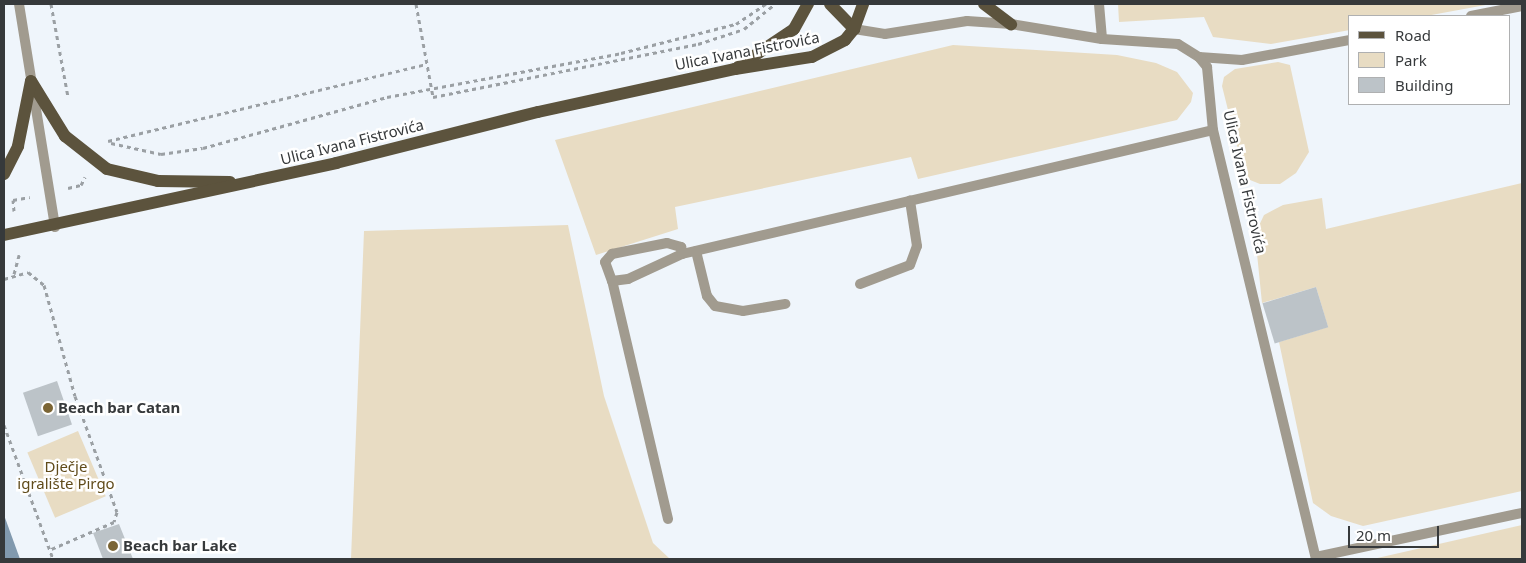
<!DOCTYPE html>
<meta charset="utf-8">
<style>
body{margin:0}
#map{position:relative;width:1526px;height:563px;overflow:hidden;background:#eff5fb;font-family:"Noto Sans",sans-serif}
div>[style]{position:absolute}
.green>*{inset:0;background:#e8dcc3;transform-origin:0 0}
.water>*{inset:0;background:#8199ae}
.building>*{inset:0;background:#bcc3c8;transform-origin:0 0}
.path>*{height:3px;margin-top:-1.5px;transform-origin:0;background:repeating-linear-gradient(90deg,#9ba0a4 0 4px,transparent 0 8px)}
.service>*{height:10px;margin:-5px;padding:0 5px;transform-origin:5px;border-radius:5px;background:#a19b8f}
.minor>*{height:10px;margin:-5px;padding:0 5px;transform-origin:5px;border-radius:5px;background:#a19b8f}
.primary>*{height:12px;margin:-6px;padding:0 6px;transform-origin:6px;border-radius:6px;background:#5c533d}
.dots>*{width:14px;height:14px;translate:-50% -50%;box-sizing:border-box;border:2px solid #fff;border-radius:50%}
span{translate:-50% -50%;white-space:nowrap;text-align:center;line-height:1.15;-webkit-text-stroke:5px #fff;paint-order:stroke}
.street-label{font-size:15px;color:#36393b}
.poi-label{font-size:15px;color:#36393b;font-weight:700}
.left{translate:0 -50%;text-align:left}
.park-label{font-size:15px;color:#604b1a}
.frame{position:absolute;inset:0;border:5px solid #36393b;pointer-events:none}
.legend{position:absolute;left:1348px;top:15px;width:162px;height:90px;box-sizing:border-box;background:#fff;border:1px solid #afb0b1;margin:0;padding:6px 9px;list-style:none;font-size:15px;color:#36393b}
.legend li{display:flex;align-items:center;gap:10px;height:25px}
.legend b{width:25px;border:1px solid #afb0b1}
.scale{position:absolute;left:1348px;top:526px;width:91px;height:22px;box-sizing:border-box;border:2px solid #36393b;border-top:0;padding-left:6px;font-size:15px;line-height:18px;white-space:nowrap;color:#36393b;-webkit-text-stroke:4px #fff;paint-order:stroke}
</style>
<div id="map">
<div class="green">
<div style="clip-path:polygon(1118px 4px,1491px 4px,1426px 16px,1350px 16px,1350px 30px,1271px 44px,1213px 37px,1204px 17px,1119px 22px)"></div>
<div style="clip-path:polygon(953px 45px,1117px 55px,1156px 63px,1177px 72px,1193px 93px,1191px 102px,1177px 120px,918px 179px,911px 157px,675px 207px,678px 229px,596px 255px,555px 140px)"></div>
<div style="clip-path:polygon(1278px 62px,1290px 65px,1309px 152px,1296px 173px,1280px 184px,1260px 184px,1245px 178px,1222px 86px,1224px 77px,1235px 69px)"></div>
<div style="clip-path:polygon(1522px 183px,1522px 491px,1363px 526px,1331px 516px,1313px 503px,1279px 342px,1328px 327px,1316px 287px,1262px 303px,1255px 234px,1264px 215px,1283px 205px,1322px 198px,1326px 229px)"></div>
<div style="clip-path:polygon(568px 225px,604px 396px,653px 543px,670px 559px,351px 559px,364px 231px)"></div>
<div style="left:78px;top:431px;width:71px;height:55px;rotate:67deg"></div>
<div style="clip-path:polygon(1522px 525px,1522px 559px,1373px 559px)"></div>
</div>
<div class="water">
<div style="clip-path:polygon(4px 515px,20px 559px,4px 559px)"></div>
</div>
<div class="building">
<div style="left:1316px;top:287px;width:42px;height:56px;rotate:73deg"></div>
<div style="left:57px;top:381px;width:46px;height:36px;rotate:71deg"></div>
<div style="clip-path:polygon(119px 524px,133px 559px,103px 559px,93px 533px)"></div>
</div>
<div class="path">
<div style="left:51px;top:4px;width:95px;rotate:79.6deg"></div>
<div style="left:416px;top:4px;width:95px;rotate:79.6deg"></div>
<div style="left:433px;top:97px;width:270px;rotate:-11.3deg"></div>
<div style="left:698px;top:44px;width:48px;rotate:-18.1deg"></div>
<div style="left:744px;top:29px;width:40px;rotate:-39deg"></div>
<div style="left:108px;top:141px;width:327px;rotate:-13.6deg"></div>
<div style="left:111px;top:143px;width:51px;rotate:12.4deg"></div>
<div style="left:161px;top:154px;width:42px;rotate:-8.1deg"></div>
<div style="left:203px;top:148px;width:191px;rotate:-15.5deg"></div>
<div style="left:387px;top:97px;width:238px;rotate:-10.6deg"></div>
<div style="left:621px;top:53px;width:119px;rotate:-14.2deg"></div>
<div style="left:736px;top:24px;width:36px;rotate:-34deg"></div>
<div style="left:68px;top:188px;width:13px;rotate:-13deg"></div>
<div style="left:81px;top:185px;width:9px;rotate:-63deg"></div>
<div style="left:14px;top:211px;width:11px;rotate:-95deg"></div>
<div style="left:13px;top:200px;width:17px;rotate:-10deg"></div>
<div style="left:14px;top:274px;width:20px;rotate:-75deg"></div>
<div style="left:4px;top:279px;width:25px;rotate:-16deg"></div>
<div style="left:28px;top:272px;width:21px;rotate:39deg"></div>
<div style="left:44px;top:285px;width:115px;rotate:74.4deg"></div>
<div style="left:75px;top:396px;width:123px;rotate:70.1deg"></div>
<div style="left:117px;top:512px;width:10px;rotate:107deg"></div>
<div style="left:114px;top:522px;width:71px;rotate:156.7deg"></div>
<div style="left:4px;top:425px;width:143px;rotate:69.9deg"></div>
</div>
<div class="service">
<div style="left:1099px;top:4px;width:35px;rotate:85deg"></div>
<div style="left:1471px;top:16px;width:52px;rotate:-11.1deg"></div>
<div style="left:1199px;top:57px;width:43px;rotate:4deg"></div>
<div style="left:1242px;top:60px;width:110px;rotate:-10.5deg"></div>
<div style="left:696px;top:251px;width:46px;rotate:76.3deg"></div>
<div style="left:707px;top:296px;width:13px;rotate:51deg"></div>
<div style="left:715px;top:306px;width:28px;rotate:10deg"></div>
<div style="left:743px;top:311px;width:43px;rotate:-9.5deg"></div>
<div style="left:612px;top:281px;width:20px;rotate:-110deg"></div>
<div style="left:605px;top:262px;width:11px;rotate:-49deg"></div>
<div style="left:612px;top:254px;width:56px;rotate:-11.3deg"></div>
<div style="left:667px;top:243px;width:15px;rotate:16deg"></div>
<div style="left:681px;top:247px;width:7px;rotate:82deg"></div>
<div style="left:860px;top:284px;width:53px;rotate:-20.8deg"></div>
<div style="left:910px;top:265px;width:20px;rotate:-70deg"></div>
<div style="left:917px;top:246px;width:46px;rotate:-98.8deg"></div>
<div style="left:668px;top:519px;width:244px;rotate:-103.2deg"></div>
<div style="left:612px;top:281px;width:16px;rotate:-7deg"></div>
<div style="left:628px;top:279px;width:60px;rotate:-24.8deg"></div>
<div style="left:682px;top:254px;width:545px;rotate:-13.14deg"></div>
<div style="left:1316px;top:557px;width:211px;rotate:-12.1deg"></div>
</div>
<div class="minor">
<div style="left:19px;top:4px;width:226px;rotate:80.8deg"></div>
<div style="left:854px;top:29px;width:31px;rotate:9deg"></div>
<div style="left:885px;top:34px;width:83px;rotate:-9deg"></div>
<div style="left:967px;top:21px;width:44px;rotate:3.9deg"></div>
<div style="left:1011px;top:24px;width:92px;rotate:9.4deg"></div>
<div style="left:1102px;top:39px;width:76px;rotate:3.8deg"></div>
<div style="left:1178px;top:44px;width:25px;rotate:32deg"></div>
<div style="left:1199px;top:57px;width:13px;rotate:51deg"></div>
<div style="left:1207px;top:67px;width:63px;rotate:84.6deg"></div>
<div style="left:1213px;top:130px;width:441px;rotate:76.5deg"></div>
</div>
<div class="primary">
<div style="left:830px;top:4px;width:35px;rotate:46deg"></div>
<div style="left:984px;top:4px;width:34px;rotate:37deg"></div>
<div style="left:739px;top:66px;width:66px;rotate:-33.9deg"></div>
<div style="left:794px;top:29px;width:29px;rotate:-61deg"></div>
<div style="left:31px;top:81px;width:65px;rotate:58.3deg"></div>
<div style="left:65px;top:136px;width:53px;rotate:38.2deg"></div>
<div style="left:107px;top:169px;width:52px;rotate:13.2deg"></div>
<div style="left:158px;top:181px;width:72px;rotate:0.8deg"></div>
<div style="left:4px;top:174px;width:31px;rotate:-63deg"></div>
<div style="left:18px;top:146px;width:66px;rotate:-78.7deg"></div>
<div style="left:4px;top:235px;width:340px;rotate:-12.2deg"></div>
<div style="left:336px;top:163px;width:208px;rotate:-14.2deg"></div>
<div style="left:538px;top:112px;width:202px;rotate:-12.3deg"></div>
<div style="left:735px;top:69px;width:78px;rotate:-8.9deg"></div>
<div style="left:812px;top:57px;width:37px;rotate:-27deg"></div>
<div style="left:845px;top:40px;width:14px;rotate:-51deg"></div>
<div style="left:854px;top:29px;width:27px;rotate:-70deg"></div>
</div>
<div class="dots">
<div style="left:48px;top:408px;background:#7b6535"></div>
<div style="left:113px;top:546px;background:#7b6535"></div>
</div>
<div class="street-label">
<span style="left:747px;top:51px;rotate:-11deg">Ulica Ivana Fistrovića</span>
<span style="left:352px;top:142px;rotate:-14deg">Ulica Ivana Fistrovića</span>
<span style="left:1245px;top:182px;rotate:77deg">Ulica Ivana Fistrovića</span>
</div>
<div class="poi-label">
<span class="left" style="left:58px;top:408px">Beach bar Catan</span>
<span class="left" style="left:123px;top:546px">Beach bar Lake</span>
</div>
<div class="park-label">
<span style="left:66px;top:475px">Dječje<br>igralište Pirgo</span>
</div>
<div class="frame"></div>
<ul class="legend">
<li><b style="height:6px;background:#5c533d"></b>Road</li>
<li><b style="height:14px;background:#e8dcc3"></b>Park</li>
<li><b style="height:14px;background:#bcc3c8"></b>Building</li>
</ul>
<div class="scale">20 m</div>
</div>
